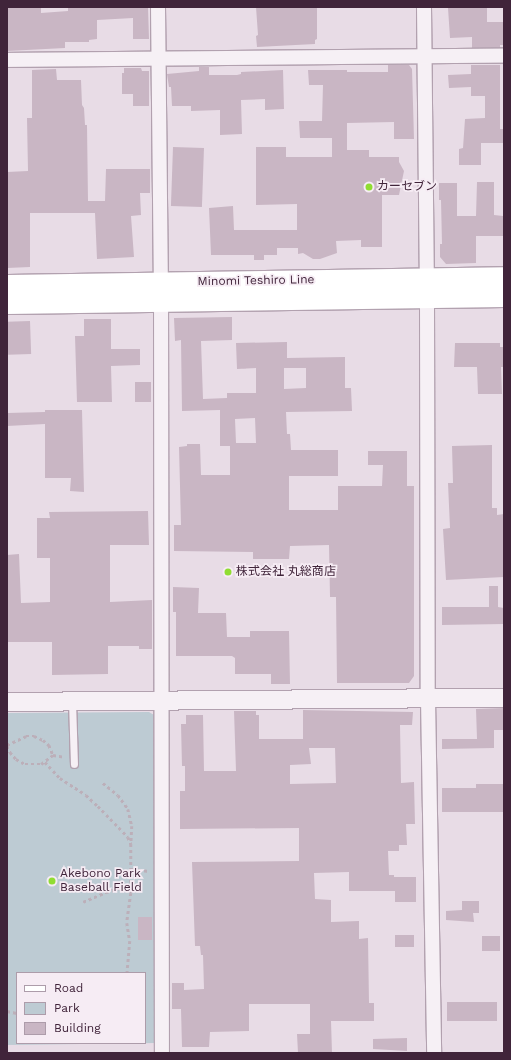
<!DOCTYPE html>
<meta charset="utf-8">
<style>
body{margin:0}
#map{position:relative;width:511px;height:1060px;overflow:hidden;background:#e8dce6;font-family:"Work Sans","Noto Sans JP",sans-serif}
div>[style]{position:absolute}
.green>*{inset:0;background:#bdcbd3}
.building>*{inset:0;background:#c9b6c4;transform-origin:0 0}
.path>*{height:2.5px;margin-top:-1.25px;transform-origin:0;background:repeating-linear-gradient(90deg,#bcafb9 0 3px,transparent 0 6px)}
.roads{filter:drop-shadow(1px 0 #b2a1af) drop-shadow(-1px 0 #b2a1af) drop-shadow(0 1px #b2a1af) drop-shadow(0 -1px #b2a1af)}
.service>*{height:7px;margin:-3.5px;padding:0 3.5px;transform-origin:3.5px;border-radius:3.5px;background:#f6f0f5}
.minor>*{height:14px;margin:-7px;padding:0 7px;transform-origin:7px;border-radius:7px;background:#f6f0f5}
.tertiary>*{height:18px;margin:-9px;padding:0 9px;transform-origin:9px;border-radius:9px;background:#f6f0f5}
.secondary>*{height:21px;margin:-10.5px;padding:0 10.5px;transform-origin:10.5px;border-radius:10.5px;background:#fff}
.dots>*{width:11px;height:11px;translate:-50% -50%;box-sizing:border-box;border:2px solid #f6ecf4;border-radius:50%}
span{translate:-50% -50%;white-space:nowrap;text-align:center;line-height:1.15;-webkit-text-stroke:3.5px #f6ecf4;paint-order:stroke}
.poi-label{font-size:12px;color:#40243a}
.left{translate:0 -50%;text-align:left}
.street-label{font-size:12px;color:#40243a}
.frame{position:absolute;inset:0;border:8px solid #40243a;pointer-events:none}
.legend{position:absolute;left:16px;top:972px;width:130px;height:72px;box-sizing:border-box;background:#f6ecf4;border:1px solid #ad9caa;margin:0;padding:5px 7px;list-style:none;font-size:12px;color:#40243a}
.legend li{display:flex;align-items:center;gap:8px;height:20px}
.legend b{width:20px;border:1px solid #ad9caa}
</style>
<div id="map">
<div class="green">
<div style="clip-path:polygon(evenodd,149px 712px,154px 715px,155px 1043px,7px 1045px,7px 713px,149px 712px,17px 973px,145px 973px,145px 1043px,17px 1043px,17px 973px)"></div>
</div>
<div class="building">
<div style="clip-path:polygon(7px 7px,41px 7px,41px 13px,68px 11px,68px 7px,148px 7px,149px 39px,133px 39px,133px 18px,97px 20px,97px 39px,89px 40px,89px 42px,65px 42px,65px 48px,7px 51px)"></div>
<div style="clip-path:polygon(256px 7px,317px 7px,317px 39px,315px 40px,315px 44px,257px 47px,256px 36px,258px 35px)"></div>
<div style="clip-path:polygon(448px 8px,487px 8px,487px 22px,504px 22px,504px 45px,500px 45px,500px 48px,472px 48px,472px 37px,450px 38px)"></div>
<div style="clip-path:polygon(388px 65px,409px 65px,412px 69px,414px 139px,394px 139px,394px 122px,347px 123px,347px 150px,369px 150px,369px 157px,399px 157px,399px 162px,404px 171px,399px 195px,382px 195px,382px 247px,361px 247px,361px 240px,336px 241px,337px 253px,320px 259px,313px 259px,303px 253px,298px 254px,298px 248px,277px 248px,277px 255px,264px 255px,264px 260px,254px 260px,254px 255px,211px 255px,209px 208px,233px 206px,234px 230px,297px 230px,297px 204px,256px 205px,256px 147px,286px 147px,286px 157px,332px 157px,332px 138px,300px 138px,299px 121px,322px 121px,323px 85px,309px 85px,308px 70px,347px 70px,347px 72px,388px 72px)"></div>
<div style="clip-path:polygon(471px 65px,500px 65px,500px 129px,504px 129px,504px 143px,481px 143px,481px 165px,459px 165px,459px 149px,463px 148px,465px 119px,485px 118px,485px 96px,471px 96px,471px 87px,449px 88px,448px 75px,471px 74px)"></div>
<div style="clip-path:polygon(199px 67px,209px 67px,209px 75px,237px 75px,241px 74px,241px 72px,283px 70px,284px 109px,265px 110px,265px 99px,241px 100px,242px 134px,220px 135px,220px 110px,191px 111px,191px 106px,172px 106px,171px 87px,169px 87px,167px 74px,199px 71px)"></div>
<div style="clip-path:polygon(124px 68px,141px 68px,142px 71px,149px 71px,149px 106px,133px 106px,133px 94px,122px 94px,122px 73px,124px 73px)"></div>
<div style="clip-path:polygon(56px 69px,57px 80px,81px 80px,82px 105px,84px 108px,85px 125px,87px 125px,88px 201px,105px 201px,106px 169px,150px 169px,150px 193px,140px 193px,141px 215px,131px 216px,134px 257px,97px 259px,95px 213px,30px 213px,30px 267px,7px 268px,7px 172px,28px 171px,27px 118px,32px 118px,32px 70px)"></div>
<div style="left:173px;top:147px;width:31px;height:59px;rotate:2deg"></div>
<div style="clip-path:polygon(477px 182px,494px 182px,494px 215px,503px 216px,503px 236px,476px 236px,476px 263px,446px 264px,440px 257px,440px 244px,442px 244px,441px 200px,439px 200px,439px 183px,457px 183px,457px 216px,476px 216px)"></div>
<div style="clip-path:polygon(evenodd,232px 317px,232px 340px,201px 341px,203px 399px,227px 398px,227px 393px,256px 393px,256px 368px,237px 369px,236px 343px,287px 342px,287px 358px,345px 357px,345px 388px,351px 388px,352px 411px,286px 412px,287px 434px,290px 434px,291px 450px,338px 450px,338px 476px,289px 476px,289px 510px,338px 510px,338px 486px,382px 486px,383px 465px,368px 465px,368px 451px,407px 451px,407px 486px,414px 486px,414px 676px,409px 683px,337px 683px,336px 597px,330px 597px,329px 545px,290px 546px,289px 559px,253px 559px,253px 552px,174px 551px,174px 525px,181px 525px,179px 447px,187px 446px,187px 444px,200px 444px,201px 475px,230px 475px,230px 446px,220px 446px,220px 410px,182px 411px,181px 340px,175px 341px,174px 318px,232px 317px,284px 368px,306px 368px,306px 388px,284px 389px,284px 368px,232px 317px,255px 418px,256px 443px,236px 443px,235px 419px,255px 418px)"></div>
<div style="clip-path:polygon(84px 319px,111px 319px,111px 349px,140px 349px,140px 365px,111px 366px,112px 402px,77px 402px,75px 336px,84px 336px)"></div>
<div style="left:30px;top:321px;width:33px;height:23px;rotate:88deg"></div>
<div style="clip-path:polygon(455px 343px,500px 343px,500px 347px,504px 347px,504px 367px,501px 367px,502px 394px,478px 394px,477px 367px,454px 367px)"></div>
<div style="left:135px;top:382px;width:16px;height:20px"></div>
<div style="clip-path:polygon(45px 410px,82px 410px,84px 492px,70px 491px,71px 478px,45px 478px,45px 424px,7px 426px,7px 413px,45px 412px)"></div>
<div style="clip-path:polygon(492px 445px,492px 508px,497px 508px,497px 515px,504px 514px,504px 577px,446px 580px,443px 529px,450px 528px,448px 483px,453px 483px,452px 446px)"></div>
<div style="clip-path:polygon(148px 511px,149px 545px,110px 545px,110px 602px,152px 600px,152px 649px,139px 649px,139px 646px,108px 646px,108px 674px,52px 675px,52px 642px,7px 642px,7px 555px,19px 554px,21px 603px,50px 602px,50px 558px,37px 558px,37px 518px,50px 518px,49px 512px)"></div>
<div style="clip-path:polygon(489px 586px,498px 586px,498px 607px,504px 608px,504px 624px,442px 625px,442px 607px,489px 607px)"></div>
<div style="clip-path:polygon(173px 587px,199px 588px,198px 613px,226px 613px,227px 637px,250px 637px,250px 631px,289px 631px,290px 684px,271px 684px,271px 674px,235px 674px,235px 658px,232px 656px,176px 656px,176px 612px,173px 612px)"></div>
<div style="clip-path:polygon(504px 708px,504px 730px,494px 730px,494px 748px,442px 749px,442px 739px,477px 739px,476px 709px)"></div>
<div style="clip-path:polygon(evenodd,303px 710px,413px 712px,412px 725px,400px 725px,401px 783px,414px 782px,415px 824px,406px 824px,407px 845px,399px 845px,399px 851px,388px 851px,389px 875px,394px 875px,394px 877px,416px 877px,416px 902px,395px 902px,395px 891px,349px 891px,349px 872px,314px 873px,315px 899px,331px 900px,331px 922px,359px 921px,359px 939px,368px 938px,369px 1003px,374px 1003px,374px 1021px,331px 1021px,332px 1053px,298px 1053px,297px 1034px,310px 1034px,310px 1004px,249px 1004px,249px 1031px,210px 1032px,209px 1047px,182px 1047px,181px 1009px,172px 1009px,172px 983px,184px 983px,184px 990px,204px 989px,203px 955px,201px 955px,200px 946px,195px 946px,192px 862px,299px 861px,299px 828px,180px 829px,180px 791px,185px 791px,185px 766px,182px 766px,181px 724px,186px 724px,186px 715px,203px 715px,204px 771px,236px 771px,234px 711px,256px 711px,256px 715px,259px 715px,259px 739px,303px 739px,303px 710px,309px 748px,335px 748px,336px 783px,290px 784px,290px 765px,311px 764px,309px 748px)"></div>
<div style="clip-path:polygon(476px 784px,504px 784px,504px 812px,442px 812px,442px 788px,476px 788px)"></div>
<div style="clip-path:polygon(462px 901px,479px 901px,479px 913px,473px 913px,474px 922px,446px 920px,446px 911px,462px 910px)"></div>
<div style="left:138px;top:917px;width:14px;height:23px"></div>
<div style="left:395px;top:935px;width:19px;height:12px"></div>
<div style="left:482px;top:936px;width:18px;height:15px"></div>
<div style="left:447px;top:1002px;width:50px;height:19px"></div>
<div style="clip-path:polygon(407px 1038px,407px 1051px,373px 1049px,373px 1039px)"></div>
</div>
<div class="path">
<div style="left:7px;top:745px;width:21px;rotate:-25deg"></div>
<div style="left:26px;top:736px;width:8px"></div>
<div style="left:34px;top:736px;width:10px;rotate:24deg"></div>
<div style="left:43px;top:740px;width:8px;rotate:40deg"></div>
<div style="left:49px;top:745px;width:11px;rotate:68deg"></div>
<div style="left:53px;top:755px;width:12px;rotate:9deg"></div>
<div style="left:7px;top:746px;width:7px;rotate:63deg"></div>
<div style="left:10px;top:752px;width:9px;rotate:49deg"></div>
<div style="left:16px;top:759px;width:10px;rotate:29deg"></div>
<div style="left:25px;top:764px;width:16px"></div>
<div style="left:41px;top:764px;width:15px;rotate:-37deg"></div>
<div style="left:45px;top:762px;width:22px;rotate:47deg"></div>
<div style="left:60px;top:778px;width:31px;rotate:33deg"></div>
<div style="left:86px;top:795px;width:16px;rotate:43deg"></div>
<div style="left:98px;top:806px;width:43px;rotate:45.9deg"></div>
<div style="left:128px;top:837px;width:8px;rotate:67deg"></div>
<div style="left:131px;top:844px;width:49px;rotate:90deg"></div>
<div style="left:131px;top:893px;width:30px;rotate:98deg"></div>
<div style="left:127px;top:923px;width:18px;rotate:81deg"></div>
<div style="left:130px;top:941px;width:32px;rotate:95deg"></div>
<div style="left:103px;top:783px;width:19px;rotate:39deg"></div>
<div style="left:118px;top:795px;width:17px;rotate:54deg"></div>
<div style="left:128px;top:809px;width:17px;rotate:77deg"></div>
<div style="left:132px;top:826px;width:17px;rotate:93deg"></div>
<div style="left:132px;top:869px;width:17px;rotate:7deg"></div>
<div style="left:83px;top:902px;width:25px;rotate:-23deg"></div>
<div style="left:106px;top:892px;width:26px;rotate:-16deg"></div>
<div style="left:7px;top:1011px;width:10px;rotate:11deg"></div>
</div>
<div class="roads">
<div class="service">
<div style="left:72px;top:701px;width:63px;rotate:88.2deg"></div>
</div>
<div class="minor">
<div style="left:158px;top:7px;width:276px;rotate:89.4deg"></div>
<div style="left:161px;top:283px;width:770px;rotate:89.93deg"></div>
<div style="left:424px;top:7px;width:290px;rotate:89.4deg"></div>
<div style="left:427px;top:297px;width:402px;rotate:89.9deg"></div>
<div style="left:428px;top:699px;width:354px;rotate:89deg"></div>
<div style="left:7px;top:60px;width:497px;rotate:-0.5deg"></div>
</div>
<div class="tertiary">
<div style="left:7px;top:702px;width:497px;rotate:-0.5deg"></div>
</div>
<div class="secondary">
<div style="left:7px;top:285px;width:497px;rotate:-0.9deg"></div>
<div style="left:7px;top:303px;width:497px;rotate:-0.8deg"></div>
</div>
</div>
<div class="dots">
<div style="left:369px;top:187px;background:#90dd32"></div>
<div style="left:228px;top:572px;background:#90dd32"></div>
<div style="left:52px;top:881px;background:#90dd32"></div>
</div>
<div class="poi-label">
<span class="left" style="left:377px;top:187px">カーセブン</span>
<span class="left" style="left:236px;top:572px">株式会社 丸総商店</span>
<span class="left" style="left:60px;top:881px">Akebono Park<br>Baseball Field</span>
</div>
<div class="street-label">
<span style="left:256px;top:281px;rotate:-1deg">Minomi Teshiro Line</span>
</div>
<div class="frame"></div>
<ul class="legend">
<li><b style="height:5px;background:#fff"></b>Road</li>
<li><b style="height:11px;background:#bdcbd3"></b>Park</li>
<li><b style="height:11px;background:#c9b6c4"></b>Building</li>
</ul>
</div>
